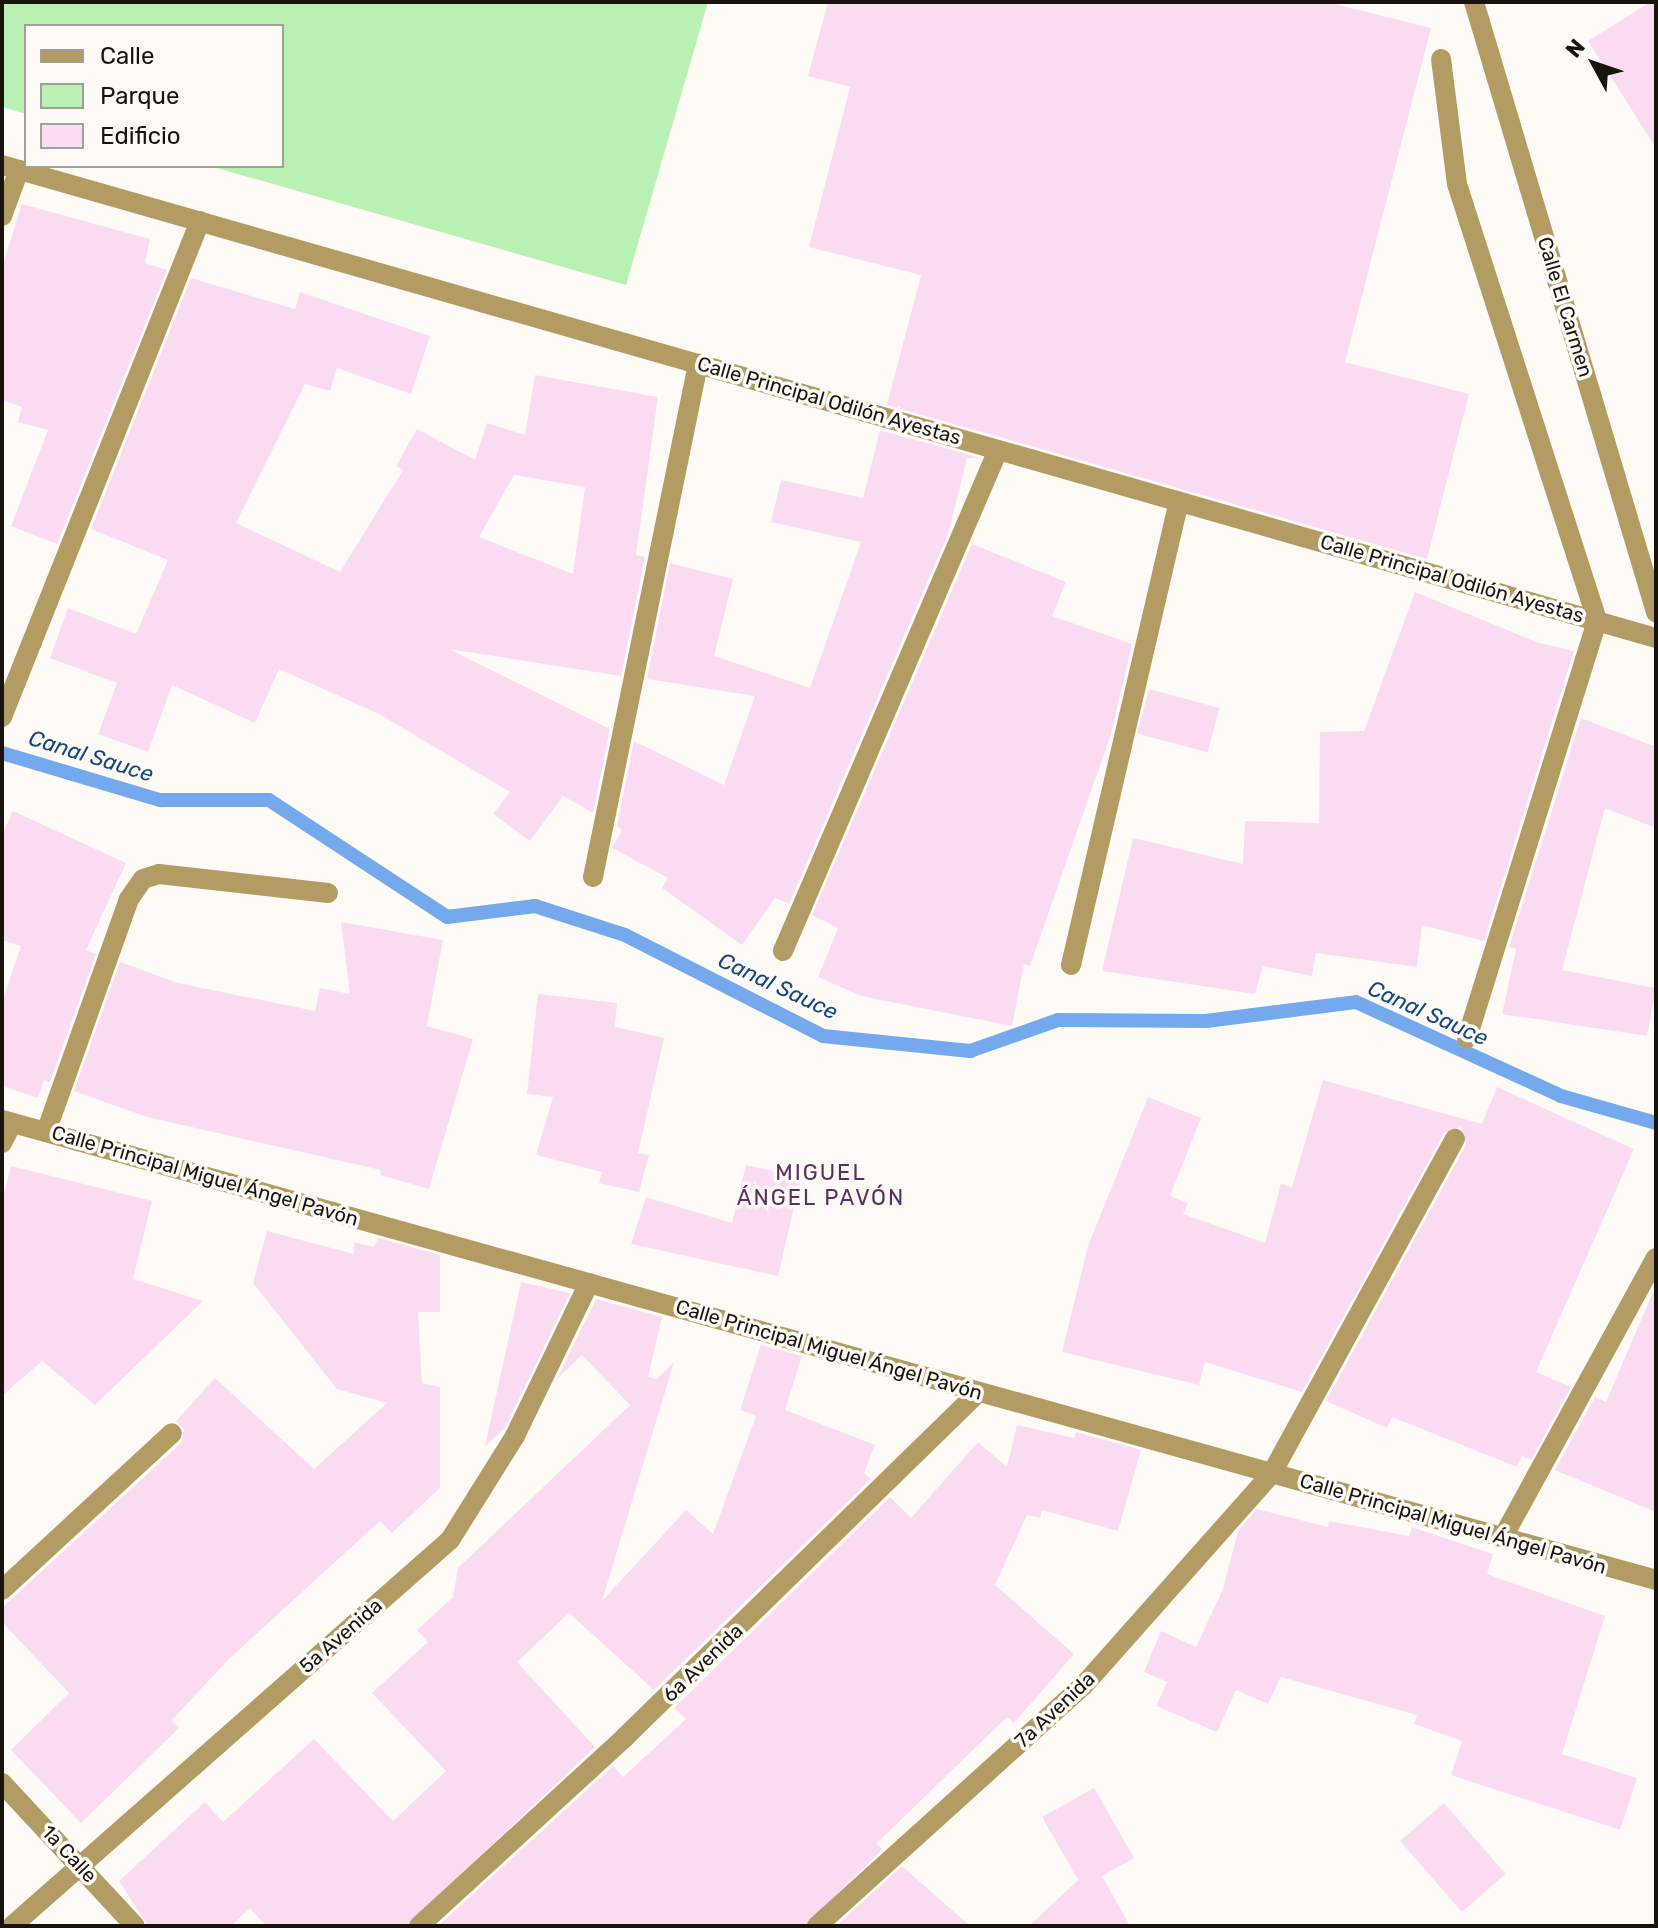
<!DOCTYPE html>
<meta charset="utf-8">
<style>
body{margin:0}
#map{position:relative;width:1658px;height:1928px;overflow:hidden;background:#fefbf7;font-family:Rubik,sans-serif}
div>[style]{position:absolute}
.green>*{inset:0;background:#b9f0b3}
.stream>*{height:14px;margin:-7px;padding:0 7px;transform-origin:7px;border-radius:7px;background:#75a9ee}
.building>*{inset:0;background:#fbdbf2;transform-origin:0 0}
.lane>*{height:20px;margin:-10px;padding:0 10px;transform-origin:10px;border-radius:10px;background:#b39b64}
.street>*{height:20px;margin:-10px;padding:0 10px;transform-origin:10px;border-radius:10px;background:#b39b64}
span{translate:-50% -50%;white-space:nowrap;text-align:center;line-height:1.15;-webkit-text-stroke:7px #fefbf7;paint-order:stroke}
.street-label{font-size:20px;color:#18140d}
.water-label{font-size:22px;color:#114682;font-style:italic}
.neighbourhood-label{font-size:22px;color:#5c2f63;letter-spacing:2px}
.frame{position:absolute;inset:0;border:4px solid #18140d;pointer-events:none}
.legend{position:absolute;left:24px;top:24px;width:260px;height:144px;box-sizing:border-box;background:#fefbf7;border:2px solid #a29f99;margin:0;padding:10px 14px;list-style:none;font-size:24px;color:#18140d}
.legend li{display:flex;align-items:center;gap:16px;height:40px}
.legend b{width:40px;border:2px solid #a29f99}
.north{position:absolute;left:1554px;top:24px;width:80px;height:80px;-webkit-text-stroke:6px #fefbf7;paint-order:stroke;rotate:310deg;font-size:22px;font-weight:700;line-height:32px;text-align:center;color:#18140d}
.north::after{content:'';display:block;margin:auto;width:28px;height:36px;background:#18140d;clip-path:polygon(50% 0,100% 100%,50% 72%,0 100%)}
</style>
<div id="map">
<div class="green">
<div style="clip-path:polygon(2px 2px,708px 2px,626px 285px,210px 166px,282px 166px,282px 26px,26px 26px,26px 114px,2px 107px)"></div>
</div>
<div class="stream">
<div style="left:2px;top:753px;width:165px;rotate:16.6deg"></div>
<div style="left:160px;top:800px;width:109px"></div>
<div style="left:269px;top:800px;width:213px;rotate:33.3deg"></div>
<div style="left:447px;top:917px;width:89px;rotate:-7.1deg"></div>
<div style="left:535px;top:906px;width:95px;rotate:17.9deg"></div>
<div style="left:625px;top:935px;width:222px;rotate:27deg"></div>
<div style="left:823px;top:1036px;width:148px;rotate:5.8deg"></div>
<div style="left:970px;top:1051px;width:93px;rotate:-19.4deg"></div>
<div style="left:1058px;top:1020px;width:148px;rotate:0.4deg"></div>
<div style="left:1206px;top:1021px;width:151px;rotate:-7.2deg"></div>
<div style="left:1356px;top:1002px;width:226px;rotate:24.6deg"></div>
<div style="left:1561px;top:1096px;width:99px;rotate:15.9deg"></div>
</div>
<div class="building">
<div style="clip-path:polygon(828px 2px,1327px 2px,1431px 28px,1345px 362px,1469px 394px,1427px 559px,887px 405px,921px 275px,809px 247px,850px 87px,808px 76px)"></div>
<div style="clip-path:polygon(1650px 2px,1656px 2px,1656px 148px,1588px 41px)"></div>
<div style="clip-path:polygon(22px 204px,150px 239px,145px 263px,167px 270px,57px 544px,11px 526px,48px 430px,18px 422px,22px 407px,2px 400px,2px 267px)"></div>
<div style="clip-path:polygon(evenodd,191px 278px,295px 309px,300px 292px,430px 336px,411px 394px,337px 368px,330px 391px,305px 384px,236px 523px,340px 572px,403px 470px,396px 466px,417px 429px,475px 460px,487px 423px,525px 435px,535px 375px,658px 397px,636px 555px,645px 557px,621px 676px,449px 649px,610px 729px,593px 813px,563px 796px,530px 841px,493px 814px,510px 792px,381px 715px,279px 669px,255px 723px,172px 685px,148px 752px,98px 734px,117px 683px,50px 658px,68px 608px,136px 634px,168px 560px,91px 529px,191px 278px,514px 475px,585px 487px,573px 574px,479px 537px,514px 475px)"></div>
<div style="clip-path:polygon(880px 430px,980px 458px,967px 458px,948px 534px,789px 904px,775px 898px,742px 945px,662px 888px,668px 878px,612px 848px,622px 830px,617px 826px,634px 741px,724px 785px,755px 696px,647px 679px,670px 563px,733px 579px,714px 656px,810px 688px,861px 542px,771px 522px,781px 480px,863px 498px)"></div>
<div style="clip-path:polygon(972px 544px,1066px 582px,1052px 616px,1132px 644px,1111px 734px,1030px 966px,1024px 964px,1012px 1026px,861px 996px,818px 977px,838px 928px,812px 915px)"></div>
<div style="clip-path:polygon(1415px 592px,1536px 642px,1574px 651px,1484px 941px,1422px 925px,1417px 967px,1316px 953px,1312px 976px,1263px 966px,1255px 994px,1102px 971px,1133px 838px,1243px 864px,1245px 821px,1319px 823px,1320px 732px,1364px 731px)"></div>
<div style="left:1149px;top:689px;width:73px;height:46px;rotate:15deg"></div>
<div style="clip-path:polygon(1581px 718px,1656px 747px,1656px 828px,1605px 808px,1562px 970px,1656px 988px,1647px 1036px,1502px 1014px,1516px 949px,1509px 947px)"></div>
<div style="clip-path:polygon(13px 811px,126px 863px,86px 950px,96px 954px,50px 1082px,44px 1080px,38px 1098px,2px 1086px,2px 1002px,21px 946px,2px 940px,2px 835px)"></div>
<div style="clip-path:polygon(341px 922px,443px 940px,427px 1026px,473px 1039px,429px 1189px,380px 1175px,381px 1170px,147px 1117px,74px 1091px,120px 962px,178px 983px,315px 1011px,320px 988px,350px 994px)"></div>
<div style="clip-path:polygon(538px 994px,617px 1003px,615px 1027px,664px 1038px,638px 1153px,649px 1155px,639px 1192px,599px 1183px,602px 1172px,536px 1155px,553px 1097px,527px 1094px)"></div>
<div style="clip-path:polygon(1323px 1080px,1482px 1124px,1497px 1087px,1634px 1149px,1536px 1372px,1571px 1387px,1531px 1460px,1522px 1456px,1517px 1467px,1392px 1417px,1387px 1428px,1326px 1401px,1466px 1145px,1461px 1127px,1444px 1133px,1302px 1392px,1205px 1362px,1199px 1385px,1062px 1352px,1088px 1246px,1148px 1097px,1201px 1118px,1170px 1196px,1188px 1203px,1183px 1214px,1265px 1243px,1281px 1184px,1292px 1187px)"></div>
<div style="clip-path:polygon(746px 1165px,801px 1177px,778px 1276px,631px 1244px,646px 1197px,732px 1223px)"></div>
<div style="clip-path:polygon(11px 1166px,152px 1201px,133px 1279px,203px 1301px,95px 1405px,42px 1361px,2px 1396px,2px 1202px)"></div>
<div style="clip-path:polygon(267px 1231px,354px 1254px,354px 1242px,374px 1247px,378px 1238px,440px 1255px,440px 1312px,418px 1312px,422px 1383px,440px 1387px,440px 1488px,392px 1533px,380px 1521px,230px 1658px,172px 1720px,179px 1728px,81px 1823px,11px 1750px,69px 1693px,2px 1622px,2px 1608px,181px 1443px,184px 1429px,176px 1421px,215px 1378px,314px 1469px,387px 1403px,337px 1389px,253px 1283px)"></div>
<div style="clip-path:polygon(521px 1282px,570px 1293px,505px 1428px,485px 1446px)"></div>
<div style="clip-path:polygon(1656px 1285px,1656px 1512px,1555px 1470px,1595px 1397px,1606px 1402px)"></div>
<div style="clip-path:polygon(596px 1299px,662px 1317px,648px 1377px,657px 1379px,674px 1362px,602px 1601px,686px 1510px,713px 1534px,756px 1416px,740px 1410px,761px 1345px,802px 1356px,785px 1410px,875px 1445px,864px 1473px,871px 1479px,654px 1690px,569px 1613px,517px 1662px,595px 1747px,406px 1926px,266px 1926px,250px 1908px,231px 1926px,148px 1926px,119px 1881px,205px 1802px,223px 1822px,314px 1739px,393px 1821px,446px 1771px,372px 1693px,428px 1642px,417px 1630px,453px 1597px,458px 1568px,630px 1405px,582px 1355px,557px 1379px)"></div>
<div style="clip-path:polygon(1017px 1425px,1074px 1438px,1076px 1432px,1141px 1450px,1118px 1531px,1042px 1510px,1040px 1518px,1027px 1515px,995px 1585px,1074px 1654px,1014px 1723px,1007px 1717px,876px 1844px,883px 1849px,804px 1926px,438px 1926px,613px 1766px,623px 1777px,686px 1719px,674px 1708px,890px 1497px,911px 1518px,978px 1442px,1007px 1467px)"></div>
<div style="clip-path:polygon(1257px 1509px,1328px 1527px,1329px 1521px,1409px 1536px,1412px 1527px,1493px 1554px,1487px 1574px,1605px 1616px,1562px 1754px,1637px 1778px,1620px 1830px,1451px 1775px,1462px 1741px,1414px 1724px,1417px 1715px,1281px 1677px,1268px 1704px,1236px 1690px,1217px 1732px,1156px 1706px,1167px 1682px,1144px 1672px,1161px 1631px,1196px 1647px,1223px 1589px,1238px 1531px)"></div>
<div style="clip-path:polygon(1094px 1788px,1134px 1858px,1102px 1876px,1130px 1926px,1029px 1926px,1078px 1880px,1042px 1817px)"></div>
<div style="left:1444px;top:1803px;width:94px;height:58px;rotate:49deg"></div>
<div style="clip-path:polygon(902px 1866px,970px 1926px,836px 1926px)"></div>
</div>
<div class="lane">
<div style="left:1441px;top:59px;width:126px;rotate:82.7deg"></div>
<div style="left:1457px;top:184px;width:459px;rotate:72.2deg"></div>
<div style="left:1597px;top:621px;width:437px;rotate:107.3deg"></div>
<div style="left:2px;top:216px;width:49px;rotate:-69.7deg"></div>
<div style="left:2px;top:717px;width:534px;rotate:-68.24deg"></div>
<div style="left:593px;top:877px;width:524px;rotate:-78.43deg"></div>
<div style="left:783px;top:951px;width:545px;rotate:-66.77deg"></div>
<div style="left:1071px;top:965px;width:476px;rotate:-76.9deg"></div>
<div style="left:46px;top:1132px;width:247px;rotate:-70.4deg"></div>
<div style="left:129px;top:899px;width:24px;rotate:-55deg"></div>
<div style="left:143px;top:879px;width:17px;rotate:-17deg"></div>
<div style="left:159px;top:874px;width:170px;rotate:6.4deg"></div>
<div style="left:2px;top:1143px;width:22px;rotate:-63deg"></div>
<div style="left:1272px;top:1473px;width:381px;rotate:-61.3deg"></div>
<div style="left:1503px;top:1537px;width:318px;rotate:-61.3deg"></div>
<div style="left:2px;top:1590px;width:231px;rotate:-42.7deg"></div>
</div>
<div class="street">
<div style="left:1474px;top:2px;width:637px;rotate:73.39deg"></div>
<div style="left:2px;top:165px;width:1720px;rotate:15.96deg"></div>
<div style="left:2px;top:1120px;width:1717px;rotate:15.54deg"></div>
<div style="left:2px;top:1783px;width:195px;rotate:47.1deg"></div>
<div style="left:12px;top:1926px;width:584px;rotate:-41.39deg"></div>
<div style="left:450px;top:1540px;width:123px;rotate:-58deg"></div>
<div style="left:515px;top:1436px;width:170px;rotate:-64.2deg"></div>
<div style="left:419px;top:1926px;width:280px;rotate:-42.5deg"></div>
<div style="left:625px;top:1737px;width:494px;rotate:-44.3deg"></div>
<div style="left:817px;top:1926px;width:358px;rotate:-42.1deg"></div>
<div style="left:1083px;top:1686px;width:285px;rotate:-48.4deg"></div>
</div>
<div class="street-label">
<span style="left:1565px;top:307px;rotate:73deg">Calle El Carmen</span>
<span style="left:829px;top:401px;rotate:16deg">Calle Principal Odilón Ayestas</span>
<span style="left:1452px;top:579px;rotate:16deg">Calle Principal Odilón Ayestas</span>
<span style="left:205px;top:1176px;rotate:16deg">Calle Principal Miguel Ángel Pavón</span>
<span style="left:829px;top:1350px;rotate:16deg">Calle Principal Miguel Ángel Pavón</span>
<span style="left:1453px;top:1524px;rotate:16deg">Calle Principal Miguel Ángel Pavón</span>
<span style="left:341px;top:1636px;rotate:-41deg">5a Avenida</span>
<span style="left:703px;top:1663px;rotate:-44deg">6a Avenida</span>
<span style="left:1055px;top:1710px;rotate:-43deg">7a Avenida</span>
<span style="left:69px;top:1854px;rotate:47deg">1a Calle</span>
</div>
<div class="water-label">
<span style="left:91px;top:756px;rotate:17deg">Canal Sauce</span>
<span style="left:778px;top:986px;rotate:25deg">Canal Sauce</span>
<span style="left:1428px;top:1013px;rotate:24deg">Canal Sauce</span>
</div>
<div class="neighbourhood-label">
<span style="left:821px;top:1185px">MIGUEL<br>ÁNGEL PAVÓN</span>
</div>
<div class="frame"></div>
<ul class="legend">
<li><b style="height:10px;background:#b39b64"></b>Calle</li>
<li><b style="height:22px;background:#b9f0b3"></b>Parque</li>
<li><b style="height:22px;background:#fbdbf2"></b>Edificio</li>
</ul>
<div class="north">N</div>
</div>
